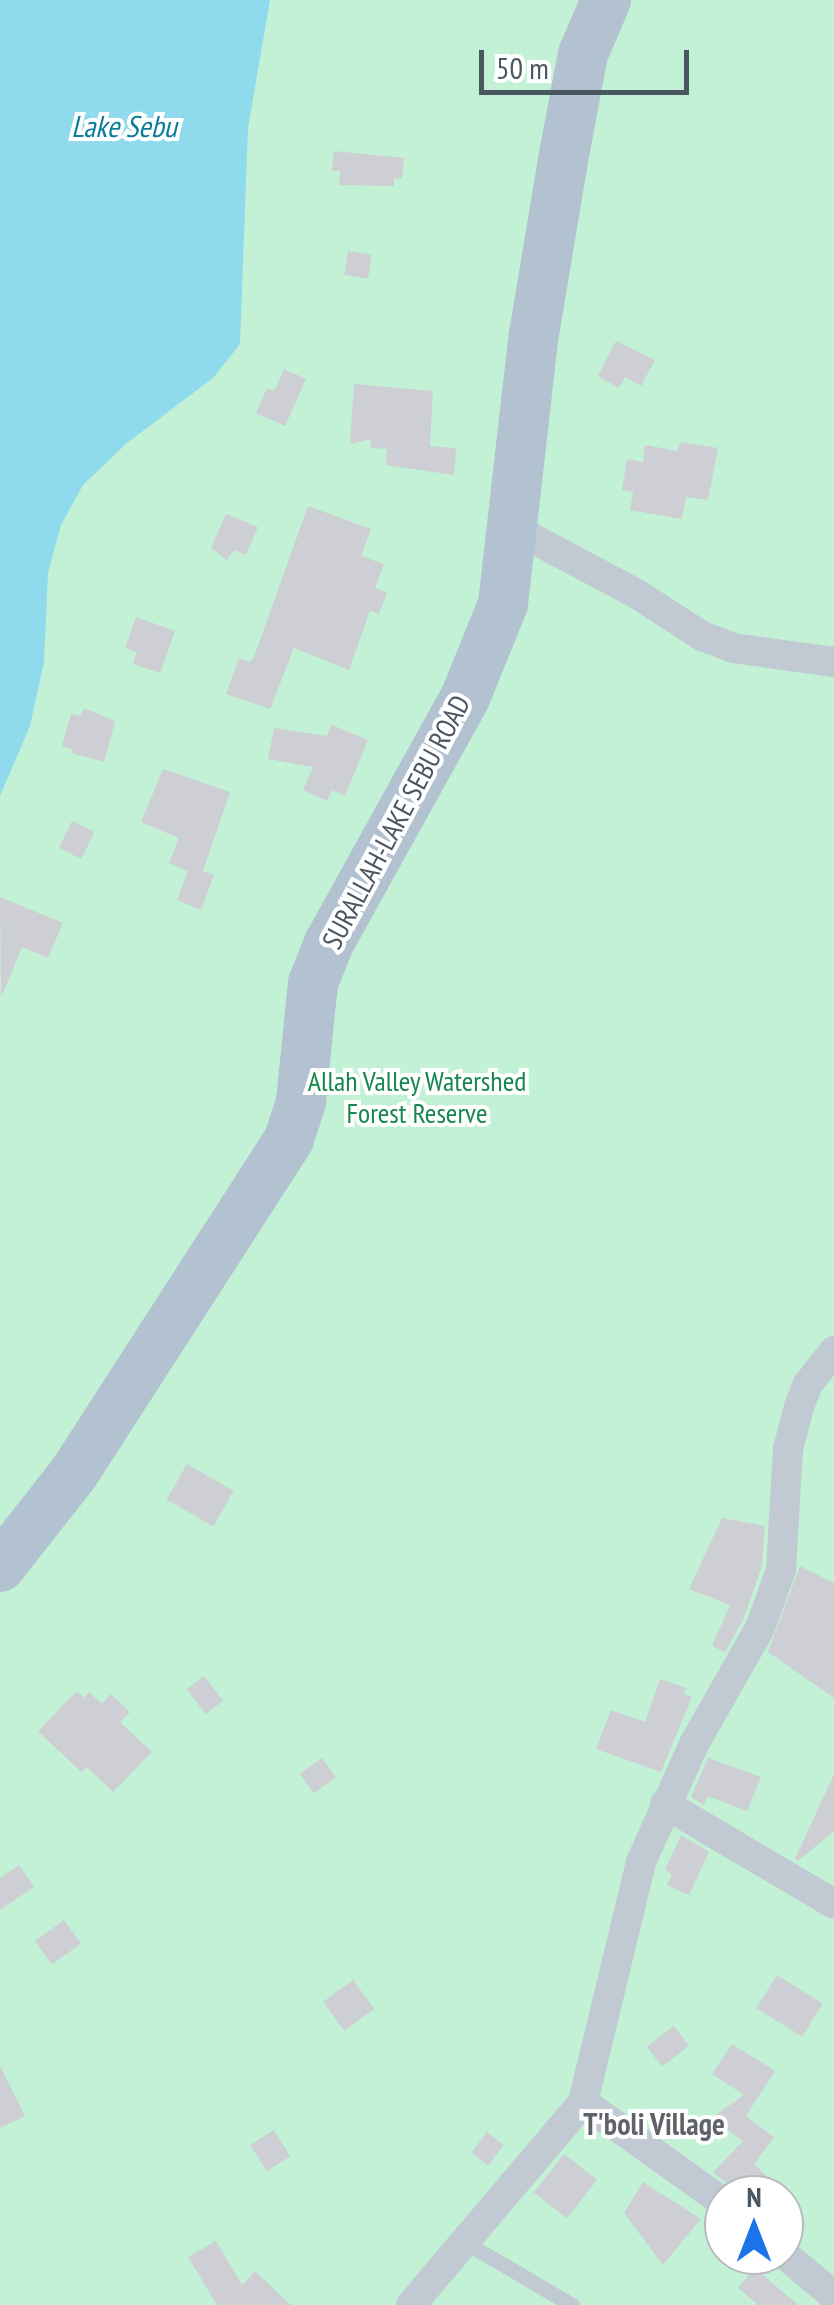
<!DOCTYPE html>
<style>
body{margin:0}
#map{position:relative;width:834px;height:2305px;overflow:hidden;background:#f5f3f3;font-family:"PT Sans Narrow",sans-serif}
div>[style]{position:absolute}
.green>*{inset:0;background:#c3f1d5}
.water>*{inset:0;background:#90daee}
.building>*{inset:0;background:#cdcfd5;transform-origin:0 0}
.service>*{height:15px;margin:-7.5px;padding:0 7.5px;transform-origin:7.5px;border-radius:7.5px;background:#c1cad2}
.minor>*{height:30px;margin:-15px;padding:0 15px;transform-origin:15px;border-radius:15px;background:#c1cad2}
.primary>*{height:50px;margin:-25px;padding:0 25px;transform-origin:25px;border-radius:25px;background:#b3c2d1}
span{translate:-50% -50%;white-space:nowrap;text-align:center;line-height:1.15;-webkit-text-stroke:8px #fff;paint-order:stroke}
.street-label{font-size:28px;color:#4a5661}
.park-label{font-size:28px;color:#17864f}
.water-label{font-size:30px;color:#0c7c9b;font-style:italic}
.neighbourhood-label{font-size:30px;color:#5f6368;font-weight:700}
.north{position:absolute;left:704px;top:2175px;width:100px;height:100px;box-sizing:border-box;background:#fff;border:2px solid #b7bbc0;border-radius:50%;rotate:0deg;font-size:28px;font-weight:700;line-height:40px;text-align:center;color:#4a5661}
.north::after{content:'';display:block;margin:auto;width:35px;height:45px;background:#1a73e8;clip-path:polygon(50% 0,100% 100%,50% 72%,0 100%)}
.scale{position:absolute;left:479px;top:50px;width:210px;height:45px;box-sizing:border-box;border:5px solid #4a5661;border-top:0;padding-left:12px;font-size:30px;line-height:35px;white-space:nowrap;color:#4a5661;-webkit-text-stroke:8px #fff;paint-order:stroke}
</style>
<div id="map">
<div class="green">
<div style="clip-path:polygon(evenodd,0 0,834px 0,834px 2305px,0 2305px,0 0,724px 2195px,784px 2195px,784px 2255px,724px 2255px,724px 2195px)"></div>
</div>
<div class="water">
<div style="clip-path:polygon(0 0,270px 0,248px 128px,240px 344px,213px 378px,127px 443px,83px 485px,61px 525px,48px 573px,44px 662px,30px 726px,0 796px)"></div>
</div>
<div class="building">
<div style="clip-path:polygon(334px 151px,404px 158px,402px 179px,394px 178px,394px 186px,339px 185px,340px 171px,332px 171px)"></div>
<div style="left:348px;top:251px;width:24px;height:24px;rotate:9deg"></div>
<div style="clip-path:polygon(616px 341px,655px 360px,641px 386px,625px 377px,619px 388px,598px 376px)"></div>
<div style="clip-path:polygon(284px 369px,306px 379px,285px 426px,256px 413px,267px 388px,274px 391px)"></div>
<div style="clip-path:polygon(354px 384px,433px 391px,430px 446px,456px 448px,454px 475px,386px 465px,387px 449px,370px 448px,371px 439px,350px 444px)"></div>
<div style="clip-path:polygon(680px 442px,718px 448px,708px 500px,686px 497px,682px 519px,630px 510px,633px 492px,622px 490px,627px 459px,643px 462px,645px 445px,678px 451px)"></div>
<div style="clip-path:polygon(308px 506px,371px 529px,361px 556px,384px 564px,375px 588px,387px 593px,379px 614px,370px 611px,349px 670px,294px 648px,270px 709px,226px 694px,239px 658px,250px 662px,254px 657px)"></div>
<div style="clip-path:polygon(226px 514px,258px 527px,246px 555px,234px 550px,227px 560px,211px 548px)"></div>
<div style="clip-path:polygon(136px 617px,175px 631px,160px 673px,133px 664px,137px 652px,125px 648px)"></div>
<div style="clip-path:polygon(84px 708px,115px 721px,104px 762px,71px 753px,72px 749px,62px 746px,71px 714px,81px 716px)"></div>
<div style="clip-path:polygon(332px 725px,368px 740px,345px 796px,332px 790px,327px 801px,303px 790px,313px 767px,268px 759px,274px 728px,327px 736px)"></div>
<div style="clip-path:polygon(163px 769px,230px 792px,203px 871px,214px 875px,201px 910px,177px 900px,188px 871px,169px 863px,179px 838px,141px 822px)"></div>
<div style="left:72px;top:821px;width:25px;height:30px;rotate:26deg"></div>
<div style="clip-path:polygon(0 897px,63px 923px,48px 958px,22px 947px,1px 998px)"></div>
<div style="left:187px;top:1464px;width:54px;height:41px;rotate:30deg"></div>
<div style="clip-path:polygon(722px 1518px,765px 1526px,762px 1566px,743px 1620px,725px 1652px,712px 1646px,730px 1605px,689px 1589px)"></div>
<div style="clip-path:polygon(800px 1566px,834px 1583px,834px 1698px,768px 1652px)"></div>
<div style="left:204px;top:1676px;width:31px;height:22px;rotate:52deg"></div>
<div style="clip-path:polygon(660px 1679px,686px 1688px,684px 1694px,692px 1697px,661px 1772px,596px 1749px,611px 1710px,645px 1722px)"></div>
<div style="clip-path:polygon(77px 1691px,84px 1698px,89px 1692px,102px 1704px,111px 1694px,130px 1712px,120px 1722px,152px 1752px,113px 1792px,87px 1767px,81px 1772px,38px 1731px)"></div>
<div style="left:322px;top:1758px;width:24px;height:27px;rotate:55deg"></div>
<div style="clip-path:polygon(708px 1758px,761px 1777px,747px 1811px,708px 1796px,704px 1805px,691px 1797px)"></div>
<div style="clip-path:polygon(834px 1774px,834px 1831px,798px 1861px,795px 1859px)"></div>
<div style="clip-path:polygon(681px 1835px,709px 1852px,689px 1895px,667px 1885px,672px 1874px,665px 1870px)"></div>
<div style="clip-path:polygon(19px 1865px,34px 1887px,0 1910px,0 1878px)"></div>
<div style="left:64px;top:1920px;width:29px;height:36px;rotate:54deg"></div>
<div style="left:777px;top:1975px;width:54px;height:39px;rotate:32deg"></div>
<div style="left:353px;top:1980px;width:36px;height:37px;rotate:54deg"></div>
<div style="left:674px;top:2026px;width:25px;height:34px;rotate:53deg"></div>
<div style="clip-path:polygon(732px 2044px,775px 2071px,746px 2116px,774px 2137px,754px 2164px,786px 2195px,741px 2195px,713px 2172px,743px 2141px,711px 2118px,744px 2095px,712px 2074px)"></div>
<div style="clip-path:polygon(0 2066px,25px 2116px,0 2128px)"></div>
<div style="left:274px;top:2130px;width:31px;height:28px;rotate:58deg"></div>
<div style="left:487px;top:2132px;width:21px;height:26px;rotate:37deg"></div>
<div style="left:564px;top:2154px;width:42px;height:49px;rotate:38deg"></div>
<div style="clip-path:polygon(643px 2182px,701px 2219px,663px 2265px,624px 2213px)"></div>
<div style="clip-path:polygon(216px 2241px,242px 2285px,255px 2271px,291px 2305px,217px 2305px,188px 2257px)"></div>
<div style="clip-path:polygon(755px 2268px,798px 2305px,758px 2305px,738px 2288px)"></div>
</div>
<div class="service">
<div style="left:468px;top:2244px;width:121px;rotate:30.4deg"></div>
</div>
<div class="minor">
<div style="left:513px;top:528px;width:140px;rotate:28deg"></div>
<div style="left:637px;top:594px;width:77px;rotate:32.9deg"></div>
<div style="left:702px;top:636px;width:33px;rotate:21deg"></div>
<div style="left:733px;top:648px;width:102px;rotate:7.9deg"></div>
<div style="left:665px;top:1804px;width:196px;rotate:30.6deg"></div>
<div style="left:583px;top:2102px;width:173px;rotate:35.6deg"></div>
<div style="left:784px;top:2254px;width:65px;rotate:40deg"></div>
<div style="left:411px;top:2305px;width:266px;rotate:-49.7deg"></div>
<div style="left:583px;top:2102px;width:247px;rotate:-76.4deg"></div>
<div style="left:641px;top:1862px;width:129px;rotate:-65.8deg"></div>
<div style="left:694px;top:1744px;width:133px;rotate:-60.4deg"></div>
<div style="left:760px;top:1628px;width:62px;rotate:-70.1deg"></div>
<div style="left:781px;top:1570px;width:121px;rotate:-86.7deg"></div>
<div style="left:788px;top:1449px;width:43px;rotate:-75.3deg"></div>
<div style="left:799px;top:1407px;width:25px;rotate:-69deg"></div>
<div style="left:808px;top:1384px;width:42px;rotate:-51.8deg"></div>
</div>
<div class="primary">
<div style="left:0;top:1567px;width:120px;rotate:-51.8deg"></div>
<div style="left:74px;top:1473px;width:397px;rotate:-57.2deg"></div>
<div style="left:289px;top:1139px;width:40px;rotate:-72deg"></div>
<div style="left:301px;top:1101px;width:119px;rotate:-84.2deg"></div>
<div style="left:313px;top:983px;width:43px;rotate:-68.2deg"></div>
<div style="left:329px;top:943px;width:280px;rotate:-61deg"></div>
<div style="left:465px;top:698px;width:101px;rotate:-68deg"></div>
<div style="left:503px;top:604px;width:272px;rotate:-83.5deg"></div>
<div style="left:534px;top:334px;width:176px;rotate:-80.5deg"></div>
<div style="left:563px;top:160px;width:108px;rotate:-79.3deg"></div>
<div style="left:583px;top:54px;width:59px;rotate:-66.9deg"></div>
</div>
<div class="street-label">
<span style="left:396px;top:822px;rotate:-62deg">SURALLAH-LAKE SEBU ROAD</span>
</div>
<div class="park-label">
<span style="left:417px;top:1097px">Allah Valley Watershed<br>Forest Reserve</span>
</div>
<div class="water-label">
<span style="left:124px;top:126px">Lake Sebu</span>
</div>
<div class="neighbourhood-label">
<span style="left:654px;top:2124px">T'boli Village</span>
</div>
<div class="north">N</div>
<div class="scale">50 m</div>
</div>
